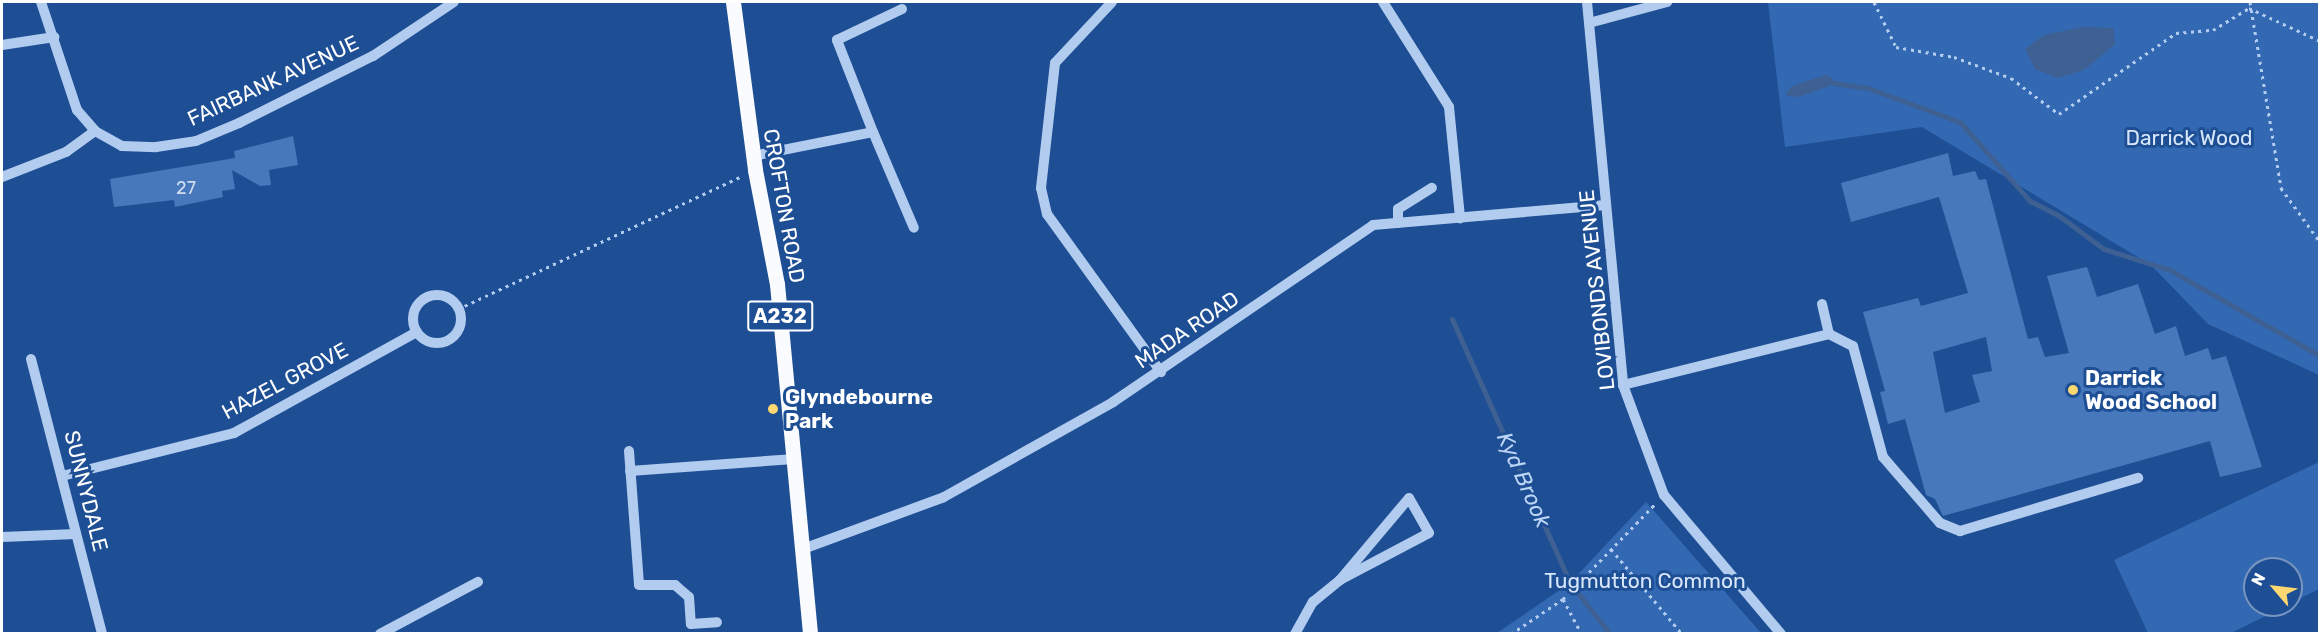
<!DOCTYPE html>
<style>
body{margin:0}
#map{position:relative;width:2321px;height:635px;overflow:hidden;background:#1e4f95;font-family:Rubik,sans-serif}
div>[style]{position:absolute}
.green>*{inset:0;background:#3369b3}
.water>*{inset:0;background:#3e6092}
.stream>*{height:5px;margin:-2.5px;padding:0 2.5px;transform-origin:2.5px;border-radius:2.5px;background:#3e6092}
.building>*{inset:0;background:#4778bb}
.path>*{height:3px;margin-top:-1.5px;transform-origin:0;background:repeating-linear-gradient(90deg,#b2ccef 0 3px,transparent 0 7.5px)}
.minor>*{height:10px;margin:-5px;padding:0 5px;transform-origin:5px;border-radius:5px;background:#b2ccef}
.minor>.ring{margin:-5px;padding:0;box-sizing:content-box;background:none;border:10px solid #b2ccef;border-radius:50%}
.major>*{height:15px;margin:-7.5px;padding:0 7.5px;transform-origin:7.5px;border-radius:7.5px;background:#f9fbff}
.dots>*{width:16px;height:16px;translate:-50% -50%;box-sizing:border-box;border:3px solid #1e4f95;border-radius:50%}
span{translate:-50% -50%;white-space:nowrap;text-align:center;line-height:1.15;-webkit-text-stroke:6px #1e4f95;paint-order:stroke}
.number-label{font-size:18px;color:#d1ddee}
.number-label span{-webkit-text-stroke-width:0}
.shield-label span{padding:2px 4px;background:#1e4f95;border:2px solid;border-radius:4px;-webkit-text-stroke-width:0}
.shield-label{font-size:20px;color:#fff;font-weight:700}
.street-label{font-size:21px;color:#fff}
.park-label{font-size:21px;color:#d8e7fa}
.poi-label{font-size:21px;color:#fff;font-weight:700}
.left{translate:0 -50%;text-align:left}
.water-label{font-size:22px;color:#bed6f5;font-style:italic}
.frame{position:absolute;inset:0;border:3px solid #fff;pointer-events:none}
.north{position:absolute;left:2243px;top:557px;width:60px;height:60px;box-sizing:border-box;background:#1e4f95;border:2px solid #7895bf;border-radius:50%;rotate:298deg;font-size:16px;font-weight:700;line-height:24px;text-align:center;color:#fff}
.north::after{content:'';display:block;margin:auto;width:21px;height:27px;background:#fdd871;clip-path:polygon(50% 0,100% 100%,50% 72%,0 100%)}
</style>
<div id="map">
<div class="green">
<div style="clip-path:polygon(1768px 2px,2319px 2px,2319px 375px,2208px 324px,2151px 265px,1922px 127px,1785px 147px)"></div>
<div style="clip-path:polygon(2319px 462px,2319px 589px,2291px 603px,2291px 569px,2255px 569px,2255px 605px,2288px 605px,2231px 633px,2148px 633px,2114px 560px)"></div>
<div style="clip-path:polygon(1646px 502px,1761px 633px,1497px 633px,1570px 583px)"></div>
</div>
<div class="water">
<div style="clip-path:polygon(2083px 27px,2113px 28px,2115px 44px,2084px 70px,2057px 78px,2035px 69px,2025px 49px,2044px 35px)"></div>
<div style="clip-path:polygon(1826px 75px,1833px 78px,1827px 87px,1798px 97px,1785px 95px,1792px 86px)"></div>
</div>
<div class="stream">
<div style="left:1827px;top:82px;width:41px;rotate:8.3deg"></div>
<div style="left:1868px;top:88px;width:98px;rotate:20.3deg"></div>
<div style="left:1960px;top:122px;width:106px;rotate:48.5deg"></div>
<div style="left:2030px;top:201px;width:31px;rotate:27deg"></div>
<div style="left:2058px;top:215px;width:57px;rotate:36.5deg"></div>
<div style="left:2104px;top:249px;width:69px;rotate:17.7deg"></div>
<div style="left:2170px;top:270px;width:173px;rotate:29.8deg"></div>
<div style="left:1452px;top:319px;width:289px;rotate:65.9deg"></div>
<div style="left:1570px;top:583px;width:65px;rotate:51.9deg"></div>
</div>
<div class="building">
<div style="clip-path:polygon(293px 136px,298px 165px,269px 170px,271px 185px,260px 186px,232px 170px,235px 189px,222px 191px,223px 197px,175px 207px,174px 200px,114px 207px,110px 179px,235px 158px,234px 151px)"></div>
<div style="clip-path:polygon(evenodd,1948px 153px,1953px 176px,1975px 171px,1979px 180px,1986px 179px,2028px 339px,2038px 337px,2045px 357px,2069px 353px,2047px 276px,2087px 267px,2097px 297px,2138px 284px,2155px 334px,2176px 326px,2185px 356px,2208px 348px,2212px 360px,2226px 356px,2262px 467px,2220px 477px,2210px 441px,1943px 516px,1935px 499px,1926px 495px,1905px 419px,1888px 424px,1880px 392px,1885px 391px,1863px 312px,1918px 298px,1921px 306px,1968px 293px,1939px 197px,1851px 222px,1841px 183px,1948px 153px,1986px 337px,1992px 371px,1972px 375px,1980px 402px,1945px 413px,1933px 352px,1986px 337px)"></div>
</div>
<div class="path">
<div style="left:1874px;top:2px;width:50px;rotate:63.9deg"></div>
<div style="left:1896px;top:47px;width:59px;rotate:9.8deg"></div>
<div style="left:1954px;top:57px;width:61px;rotate:20.2deg"></div>
<div style="left:2011px;top:78px;width:60px;rotate:36.9deg"></div>
<div style="left:2059px;top:114px;width:142px;rotate:-34.7deg"></div>
<div style="left:2176px;top:33px;width:37px;rotate:-5deg"></div>
<div style="left:2213px;top:30px;width:42px;rotate:-31.4deg"></div>
<div style="left:2250px;top:2px;width:189px;rotate:80.5deg"></div>
<div style="left:2281px;top:188px;width:67px;rotate:54.2deg"></div>
<div style="left:2249px;top:8px;width:78px;rotate:24.9deg"></div>
<div style="left:458px;top:309px;width:314px;rotate:-25.1deg"></div>
<div style="left:1611px;top:549px;width:111px;rotate:50.1deg"></div>
<div style="left:1563px;top:599px;width:40px;rotate:62deg"></div>
<div style="left:1511px;top:634px;width:63px;rotate:-33.9deg"></div>
<div style="left:1563px;top:599px;width:132px;rotate:-45.9deg"></div>
</div>
<div class="minor">
<div style="left:41px;top:2px;width:114px;rotate:71.6deg"></div>
<div style="left:77px;top:110px;width:28px;rotate:49deg"></div>
<div style="left:95px;top:131px;width:31px;rotate:29deg"></div>
<div style="left:122px;top:146px;width:34px;rotate:2deg"></div>
<div style="left:156px;top:147px;width:40px;rotate:-8.5deg"></div>
<div style="left:196px;top:141px;width:47px;rotate:-22.7deg"></div>
<div style="left:239px;top:123px;width:150px;rotate:-26.6deg"></div>
<div style="left:373px;top:56px;width:97px;rotate:-33.7deg"></div>
<div style="left:1112px;top:2px;width:83px;rotate:133.1deg"></div>
<div style="left:1055px;top:63px;width:126px;rotate:96.4deg"></div>
<div style="left:1041px;top:188px;width:27px;rotate:77deg"></div>
<div style="left:1047px;top:214px;width:195px;rotate:54.2deg"></div>
<div style="left:1383px;top:2px;width:124px;rotate:57.8deg"></div>
<div style="left:1449px;top:107px;width:112px;rotate:84.3deg"></div>
<div style="left:1587px;top:2px;width:385px;rotate:84.6deg"></div>
<div style="left:1623px;top:385px;width:117px;rotate:69.6deg"></div>
<div style="left:1664px;top:495px;width:182px;rotate:49.9deg"></div>
<div style="left:1589px;top:23px;width:81px;rotate:-15.1deg"></div>
<div style="left:2px;top:45px;width:53px;rotate:-8.7deg"></div>
<div style="left:873px;top:132px;width:99px;rotate:-111.4deg"></div>
<div style="left:837px;top:40px;width:72px;rotate:-25.5deg"></div>
<div style="left:753px;top:156px;width:122px;rotate:-11.3deg"></div>
<div style="left:873px;top:132px;width:104px;rotate:66.9deg"></div>
<div style="left:2px;top:177px;width:69px;rotate:-21.3deg"></div>
<div style="left:66px;top:152px;width:36px;rotate:-36deg"></div>
<div style="left:1398px;top:223px;width:14px;rotate:-90deg"></div>
<div style="left:1398px;top:209px;width:40px;rotate:-32deg"></div>
<div class="ring" style="left:413px;top:295px;width:38px;height:38px"></div>
<div style="left:1822px;top:304px;width:31px;rotate:77deg"></div>
<div style="left:31px;top:359px;width:284px;rotate:75.5deg"></div>
<div style="left:1623px;top:385px;width:212px;rotate:-13.9deg"></div>
<div style="left:1829px;top:334px;width:27px;rotate:27deg"></div>
<div style="left:1853px;top:346px;width:115px;rotate:74.9deg"></div>
<div style="left:1883px;top:457px;width:87px;rotate:49.2deg"></div>
<div style="left:1940px;top:523px;width:22px;rotate:22deg"></div>
<div style="left:1960px;top:531px;width:186px;rotate:-16.6deg"></div>
<div style="left:629px;top:451px;width:134px;rotate:85.7deg"></div>
<div style="left:639px;top:585px;width:36px"></div>
<div style="left:675px;top:585px;width:18px;rotate:41deg"></div>
<div style="left:689px;top:597px;width:27px;rotate:86deg"></div>
<div style="left:691px;top:624px;width:26px;rotate:-4deg"></div>
<div style="left:630px;top:471px;width:165px;rotate:-4.2deg"></div>
<div style="left:62px;top:476px;width:177px;rotate:-14deg"></div>
<div style="left:234px;top:433px;width:209px;rotate:-28.9deg"></div>
<div style="left:2px;top:537px;width:74px;rotate:-2.3deg"></div>
<div style="left:803px;top:549px;width:150px;rotate:-20.2deg"></div>
<div style="left:944px;top:497px;width:194px;rotate:-29.3deg"></div>
<div style="left:1113px;top:402px;width:315px;rotate:-34.2deg"></div>
<div style="left:1373px;top:225px;width:234px;rotate:-4.9deg"></div>
<div style="left:380px;top:634px;width:111px;rotate:-28deg"></div>
<div style="left:1295px;top:634px;width:37px;rotate:-61deg"></div>
<div style="left:1313px;top:602px;width:35px;rotate:-39deg"></div>
<div style="left:1340px;top:580px;width:107px;rotate:-49.9deg"></div>
<div style="left:1409px;top:498px;width:40px;rotate:60.3deg"></div>
<div style="left:1429px;top:533px;width:101px;rotate:152.2deg"></div>
</div>
<div class="major">
<div style="left:733px;top:2px;width:169px;rotate:82.5deg"></div>
<div style="left:755px;top:170px;width:116px;rotate:79.1deg"></div>
<div style="left:777px;top:284px;width:352px;rotate:84.6deg"></div>
</div>
<div class="dots">
<div style="left:2073px;top:390px;background:#fdd871"></div>
<div style="left:773px;top:409px;background:#fdd871"></div>
</div>
<div class="number-label">
<span style="left:186px;top:188px">27</span>
</div>
<div class="shield-label">
<span style="left:780px;top:316px">A232</span>
</div>
<div class="street-label">
<span style="left:273px;top:81px;rotate:-25deg">FAIRBANK AVENUE</span>
<span style="left:784px;top:206px;rotate:80deg">CROFTON ROAD</span>
<span style="left:1597px;top:290px;rotate:-96deg">LOVIBONDS AVENUE</span>
<span style="left:1187px;top:330px;rotate:-34deg">MADA ROAD</span>
<span style="left:285px;top:381px;rotate:-28deg">HAZEL GROVE</span>
<span style="left:86px;top:491px;rotate:76deg">SUNNYDALE</span>
</div>
<div class="park-label">
<span style="left:2189px;top:138px">Darrick Wood</span>
<span style="left:1645px;top:581px">Tugmutton Common</span>
</div>
<div class="poi-label">
<span class="left" style="left:2085px;top:390px">Darrick<br>Wood School</span>
<span class="left" style="left:785px;top:409px">Glyndebourne<br>Park</span>
</div>
<div class="water-label">
<span style="left:1524px;top:480px;rotate:66deg">Kyd Brook</span>
</div>
<div class="frame"></div>
<div class="north">N</div>
</div>
